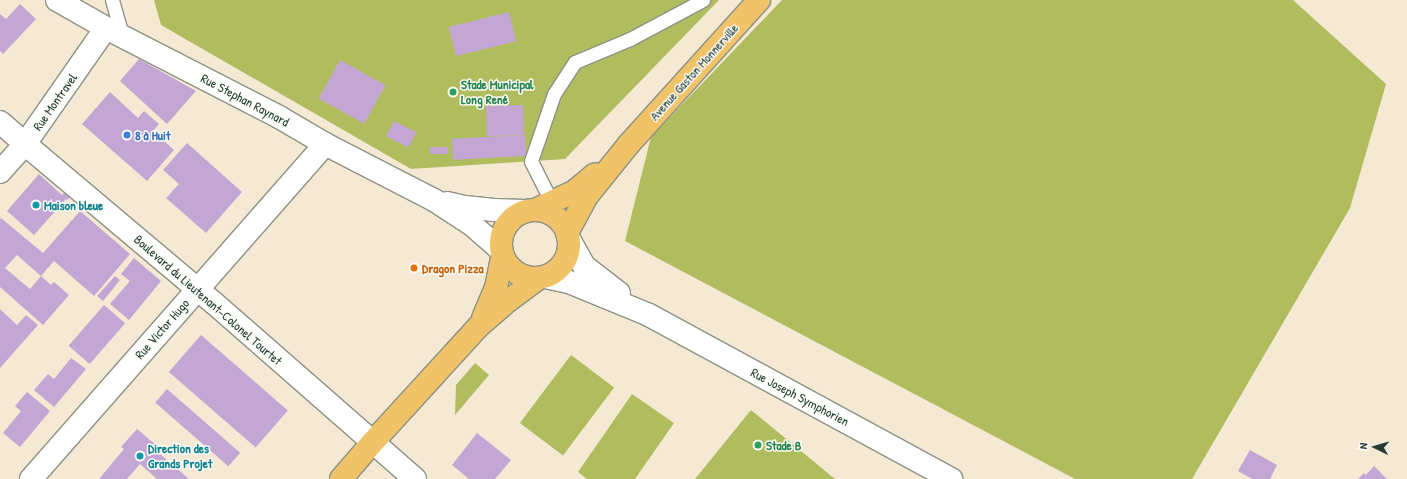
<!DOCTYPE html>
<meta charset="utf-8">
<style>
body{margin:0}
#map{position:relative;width:1407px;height:479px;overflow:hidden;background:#f5e9d3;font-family:"Patrick Hand",sans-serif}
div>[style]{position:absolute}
.green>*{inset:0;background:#b0bd5f;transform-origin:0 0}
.building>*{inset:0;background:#c4a6d4;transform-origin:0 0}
.roads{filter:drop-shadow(1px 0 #8a9384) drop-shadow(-1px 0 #8a9384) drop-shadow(0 1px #8a9384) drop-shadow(0 -1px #8a9384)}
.service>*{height:13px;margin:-6.5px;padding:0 6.5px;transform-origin:6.5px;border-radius:6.5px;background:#fff}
.minor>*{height:22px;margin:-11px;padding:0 11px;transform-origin:11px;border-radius:11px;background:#fff}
.tertiary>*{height:22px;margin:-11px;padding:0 11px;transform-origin:11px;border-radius:11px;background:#fff}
.primary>*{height:22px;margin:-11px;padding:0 11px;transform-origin:11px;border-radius:11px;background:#f1c369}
.primary>.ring{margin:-11px;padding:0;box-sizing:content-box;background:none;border:22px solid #f1c369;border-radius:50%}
.dots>*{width:11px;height:11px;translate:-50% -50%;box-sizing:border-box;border:2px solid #fdfcf7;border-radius:50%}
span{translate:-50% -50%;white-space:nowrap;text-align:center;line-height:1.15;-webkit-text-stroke:3px #fdfcf7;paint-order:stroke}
.street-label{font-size:13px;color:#1f3d34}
.leisure-label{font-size:13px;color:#27864d;font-weight:700}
.left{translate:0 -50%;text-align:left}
.shop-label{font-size:13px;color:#366cbe;font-weight:700}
.culture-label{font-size:13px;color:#0d838f;font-weight:700}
.food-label{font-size:13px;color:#c56008;font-weight:700}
.north{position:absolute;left:1355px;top:427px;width:40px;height:40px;-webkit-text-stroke:3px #fdfcf7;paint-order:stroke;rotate:275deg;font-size:11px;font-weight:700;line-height:16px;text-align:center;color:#1f3d34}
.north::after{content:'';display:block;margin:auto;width:14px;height:18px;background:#1f3d34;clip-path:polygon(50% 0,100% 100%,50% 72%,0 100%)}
</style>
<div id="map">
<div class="green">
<div style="clip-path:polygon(154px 0,719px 0,565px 159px,411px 169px,161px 25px)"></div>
<div style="clip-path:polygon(782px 0,1293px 0,1386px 84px,1350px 208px,1192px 479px,1075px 479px,625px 241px,651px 137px)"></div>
<div style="left:571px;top:355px;width:54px;height:85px;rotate:37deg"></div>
<div style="clip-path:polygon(475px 363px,489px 375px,455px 415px,456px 385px)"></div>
<div style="clip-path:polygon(632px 394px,674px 423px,635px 479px,587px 479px,578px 472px)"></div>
<div style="clip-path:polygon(751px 410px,835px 479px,695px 479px)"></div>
</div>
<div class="building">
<div style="clip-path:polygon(20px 4px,36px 19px,3px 54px,0 51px,0 14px,6px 19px)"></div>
<div style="left:509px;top:12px;width:30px;height:62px;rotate:76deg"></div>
<div style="clip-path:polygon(139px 59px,196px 91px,167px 124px,120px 81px)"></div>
<div style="left:340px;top:60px;width:52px;height:44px;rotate:29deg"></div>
<div style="clip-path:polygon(110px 92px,138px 118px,144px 111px,159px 124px,153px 131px,174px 150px,147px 181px,82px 124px)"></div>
<div style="left:523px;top:105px;width:30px;height:37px;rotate:88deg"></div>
<div style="left:394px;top:121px;width:25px;height:17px;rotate:27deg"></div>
<div style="left:525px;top:135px;width:21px;height:73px;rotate:87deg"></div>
<div style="clip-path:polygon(187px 143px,242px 192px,206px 233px,166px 198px,179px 184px,163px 170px)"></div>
<div style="left:430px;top:147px;width:18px;height:7px"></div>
<div style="clip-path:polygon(39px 174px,62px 195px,70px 186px,76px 191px,67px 200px,66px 199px,34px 235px,7px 211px)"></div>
<div style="clip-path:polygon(80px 211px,130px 254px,94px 296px,54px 261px,41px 276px,17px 255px,5px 268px,30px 289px,41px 276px,51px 285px,54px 282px,69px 295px,43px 325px,0 287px,0 219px,1px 218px,43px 253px)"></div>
<div style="clip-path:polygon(134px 258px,161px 281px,129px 320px,110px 304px,130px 281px,121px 274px)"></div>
<div style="clip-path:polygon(115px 276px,120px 280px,103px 301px,97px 296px)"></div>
<div style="left:104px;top:305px;width:28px;height:54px;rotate:41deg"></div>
<div style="clip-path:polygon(0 309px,17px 325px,26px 315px,38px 325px,0 368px)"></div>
<div style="left:201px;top:335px;width:115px;height:49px;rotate:41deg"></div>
<div style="clip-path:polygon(71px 358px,86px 369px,54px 407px,34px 390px,48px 374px,54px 379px)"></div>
<div style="left:167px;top:389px;width:97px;height:18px;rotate:41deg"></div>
<div style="clip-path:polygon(27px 392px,50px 411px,20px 447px,3px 433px,21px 411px,15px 406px)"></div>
<div style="clip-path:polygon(137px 429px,162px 450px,159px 453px,189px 479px,157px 479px,140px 464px,127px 479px,99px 479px,124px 449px,121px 447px)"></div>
<div style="clip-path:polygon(477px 433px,511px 460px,495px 479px,469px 479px,452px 465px)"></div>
<div style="clip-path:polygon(1250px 450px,1277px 465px,1270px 479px,1252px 479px,1238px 471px)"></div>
<div style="clip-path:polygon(1374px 466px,1387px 479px,1358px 479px,1364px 473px,1366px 475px)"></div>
</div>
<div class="roads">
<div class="service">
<div style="left:112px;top:0;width:37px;rotate:74deg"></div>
<div style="left:552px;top:203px;width:47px;rotate:-116.6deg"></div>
<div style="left:531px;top:161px;width:71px;rotate:-71.1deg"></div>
<div style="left:554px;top:94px;width:38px;rotate:-57deg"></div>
<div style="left:575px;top:62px;width:60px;rotate:-22.7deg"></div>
<div style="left:630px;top:39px;width:83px;rotate:-28.1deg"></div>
</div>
<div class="minor">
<div style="left:0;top:172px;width:38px;rotate:-48deg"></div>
<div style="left:25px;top:144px;width:247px;rotate:40.1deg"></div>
<div style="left:214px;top:303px;width:267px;rotate:41.2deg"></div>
<div style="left:31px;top:479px;width:446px;rotate:-48.7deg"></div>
</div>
<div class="tertiary">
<div style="left:57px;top:0;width:56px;rotate:29.7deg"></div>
<div style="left:106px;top:28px;width:195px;rotate:27.2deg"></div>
<div style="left:279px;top:117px;width:53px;rotate:30.4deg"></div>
<div style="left:325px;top:144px;width:123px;rotate:27.2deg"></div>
<div style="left:434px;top:200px;width:44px;rotate:33deg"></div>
<div style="left:471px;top:224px;width:40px;rotate:41deg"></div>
<div style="left:0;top:122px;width:33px;rotate:41deg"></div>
<div style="left:25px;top:144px;width:141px;rotate:-55.1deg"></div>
<div style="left:447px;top:203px;width:18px;rotate:13deg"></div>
<div style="left:465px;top:207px;width:29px;rotate:6deg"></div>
<div style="left:494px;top:210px;width:31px;rotate:2deg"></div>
<div style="left:568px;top:237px;width:33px;rotate:61deg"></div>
<div style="left:584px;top:266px;width:44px;rotate:37.6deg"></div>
<div style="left:545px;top:277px;width:25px;rotate:12deg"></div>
<div style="left:569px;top:282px;width:87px;rotate:22.4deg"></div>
<div style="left:649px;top:315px;width:344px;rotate:28.5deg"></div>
</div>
<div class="primary">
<div class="ring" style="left:501px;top:210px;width:46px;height:46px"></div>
<div style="left:535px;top:210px;width:44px;rotate:-25.4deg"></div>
<div style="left:575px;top:191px;width:26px;rotate:-40deg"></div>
<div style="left:567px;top:233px;width:42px;rotate:-61.6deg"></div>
<div style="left:587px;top:196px;width:67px;rotate:-51.1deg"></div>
<div style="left:629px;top:144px;width:194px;rotate:-47.9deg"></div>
<div style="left:483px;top:318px;width:33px;rotate:-67deg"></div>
<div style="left:496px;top:288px;width:33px;rotate:-79deg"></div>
<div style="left:341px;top:479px;width:48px;rotate:-49.3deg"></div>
<div style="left:372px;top:443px;width:159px;rotate:-47.6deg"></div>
<div style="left:479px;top:326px;width:33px;rotate:-41deg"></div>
<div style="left:504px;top:304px;width:44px;rotate:-36.6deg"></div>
</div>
</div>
<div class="dots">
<div style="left:453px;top:92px;background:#2e9e5b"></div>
<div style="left:127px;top:135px;background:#3f7fe0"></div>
<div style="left:36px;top:205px;background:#0f9aa8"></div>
<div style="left:414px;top:268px;background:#e8710a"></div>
<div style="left:758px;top:445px;background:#2e9e5b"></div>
<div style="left:140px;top:456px;background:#0f9aa8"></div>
</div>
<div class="street-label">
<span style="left:694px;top:72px;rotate:-48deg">Avenue Gaston Monnerville</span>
<span style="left:245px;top:100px;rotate:28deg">Rue Stephan Raynard</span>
<span style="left:55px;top:102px;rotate:-55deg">Rue Montravel</span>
<span style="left:208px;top:300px;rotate:41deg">Boulevard du Lieutenant-Colonel Tourtet</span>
<span style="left:162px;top:329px;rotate:-49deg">Rue Victor Hugo</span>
<span style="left:800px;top:397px;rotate:28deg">Rue Joseph Symphorien</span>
</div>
<div class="leisure-label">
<span class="left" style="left:461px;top:92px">Stade Municipal<br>Long René</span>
<span class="left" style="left:766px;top:445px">Stade B</span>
</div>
<div class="shop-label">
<span class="left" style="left:135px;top:135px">8 à Huit</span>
</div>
<div class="culture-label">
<span class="left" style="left:44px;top:205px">Maison bleue</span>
<span class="left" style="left:148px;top:456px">Direction des<br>Grands Projet</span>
</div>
<div class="food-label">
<span class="left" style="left:422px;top:268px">Dragon Pizza</span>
</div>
<div class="north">N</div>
</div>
